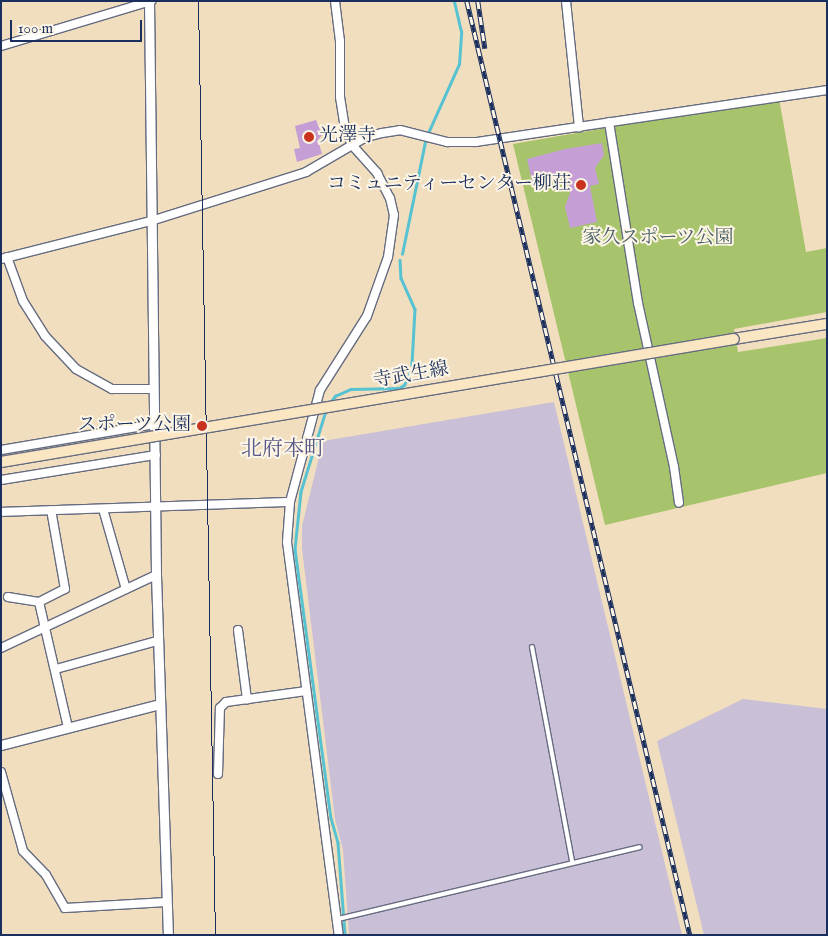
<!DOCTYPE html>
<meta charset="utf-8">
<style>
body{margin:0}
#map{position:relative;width:828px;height:936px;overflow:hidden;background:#f1debe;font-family:"IM FELL English","Noto Serif JP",serif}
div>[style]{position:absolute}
.industrial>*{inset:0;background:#c9bfd7}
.green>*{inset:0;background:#a7c46c}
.stream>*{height:2.5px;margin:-1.25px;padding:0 1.25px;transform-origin:1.25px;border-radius:1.25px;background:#57c2d2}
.building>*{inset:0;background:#c49ed4}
.roads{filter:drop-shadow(1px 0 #666c80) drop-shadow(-1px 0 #666c80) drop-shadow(0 1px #666c80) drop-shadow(0 -1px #666c80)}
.service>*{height:4px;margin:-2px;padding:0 2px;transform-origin:2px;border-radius:2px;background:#fff}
.minor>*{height:8px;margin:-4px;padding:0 4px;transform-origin:4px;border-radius:4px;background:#fff}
.tertiary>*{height:9px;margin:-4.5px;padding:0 4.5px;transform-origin:4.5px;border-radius:4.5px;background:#fff}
.secondary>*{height:10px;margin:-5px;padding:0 5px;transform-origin:5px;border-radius:5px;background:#fbe6c4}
.tram>*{height:1px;margin:-0.5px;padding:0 0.5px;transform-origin:0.5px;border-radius:0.5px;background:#1b2f5e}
.rail>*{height:4.5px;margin-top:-2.25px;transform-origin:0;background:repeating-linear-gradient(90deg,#fcf5e5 0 8px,#1b2f5e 0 16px);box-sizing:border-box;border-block:1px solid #1b2f5e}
.bridges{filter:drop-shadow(1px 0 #666c80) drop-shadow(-1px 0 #666c80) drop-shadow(0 1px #666c80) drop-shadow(0 -1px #666c80)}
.secondary-bridge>*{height:10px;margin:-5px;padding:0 5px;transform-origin:5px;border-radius:5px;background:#fbe6c4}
.dots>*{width:14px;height:14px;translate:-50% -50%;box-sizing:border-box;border:2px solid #fcf5e5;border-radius:50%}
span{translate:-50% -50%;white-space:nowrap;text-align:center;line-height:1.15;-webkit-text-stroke:4px #fcf5e5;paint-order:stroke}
.poi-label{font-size:19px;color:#1b2f5e}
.left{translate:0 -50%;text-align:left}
.right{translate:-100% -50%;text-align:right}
.park-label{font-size:19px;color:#455c62}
.street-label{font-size:19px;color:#1b2f5e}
.quarter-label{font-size:21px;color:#565687}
.frame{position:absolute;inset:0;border:2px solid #1b2f5e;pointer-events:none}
.scale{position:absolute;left:10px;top:20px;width:132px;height:22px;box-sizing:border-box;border:2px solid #1b2f5e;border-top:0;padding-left:6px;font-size:15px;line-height:18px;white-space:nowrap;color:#1b2f5e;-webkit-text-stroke:4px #fcf5e5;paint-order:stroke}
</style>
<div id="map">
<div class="industrial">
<div style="clip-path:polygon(554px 402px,682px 935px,349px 935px,343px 850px,335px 819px,302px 549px,302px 526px,323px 441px)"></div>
<div style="clip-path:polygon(743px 699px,827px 709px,827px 935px,704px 935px,657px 741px)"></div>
</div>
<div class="green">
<div style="clip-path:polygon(779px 98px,806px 252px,827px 248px,827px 312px,734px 329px,738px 352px,827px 338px,827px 473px,605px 525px,513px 144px)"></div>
</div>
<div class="stream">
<div style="left:428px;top:133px;width:76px;rotate:-65.8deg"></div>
<div style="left:459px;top:64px;width:32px;rotate:-86deg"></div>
<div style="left:461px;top:32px;width:32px;rotate:-103deg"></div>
<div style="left:402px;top:254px;width:114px;rotate:-78.4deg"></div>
<div style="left:400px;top:260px;width:18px;rotate:87deg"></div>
<div style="left:401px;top:278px;width:34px;rotate:66deg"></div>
<div style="left:415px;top:309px;width:56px;rotate:93.1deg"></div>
<div style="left:329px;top:404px;width:10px;rotate:-53deg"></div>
<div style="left:335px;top:396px;width:17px;rotate:-24deg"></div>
<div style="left:351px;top:389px;width:48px;rotate:-1.2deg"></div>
<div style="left:399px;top:388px;width:6px;rotate:-31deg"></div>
<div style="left:404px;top:385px;width:17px;rotate:-65deg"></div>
<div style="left:326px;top:411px;width:85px;rotate:107.2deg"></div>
<div style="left:301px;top:492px;width:57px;rotate:96deg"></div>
<div style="left:295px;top:549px;width:271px;rotate:82.4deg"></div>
<div style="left:331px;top:818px;width:26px;rotate:74deg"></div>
<div style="left:338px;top:843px;width:92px;rotate:85.6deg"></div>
</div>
<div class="building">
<div style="clip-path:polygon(316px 120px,322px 135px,318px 140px,322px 154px,297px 162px,294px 149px,300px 148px,295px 126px)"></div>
<div style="clip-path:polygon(602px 143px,604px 155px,595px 168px,599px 184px,590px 186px,597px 222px,570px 228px,565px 207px,570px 193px,566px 175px,532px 182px,527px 159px,565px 149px)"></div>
</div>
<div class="roads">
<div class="service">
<div style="left:532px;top:647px;width:218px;rotate:79.4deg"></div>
<div style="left:338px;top:919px;width:310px;rotate:-13.4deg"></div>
</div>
<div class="minor">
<div style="left:335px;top:1px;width:40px;rotate:82.9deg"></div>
<div style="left:340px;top:41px;width:56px;rotate:90deg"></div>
<div style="left:340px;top:97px;width:31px;rotate:81deg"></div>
<div style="left:345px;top:128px;width:18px;rotate:68deg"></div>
<div style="left:352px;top:145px;width:38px;rotate:48deg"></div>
<div style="left:377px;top:173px;width:28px;rotate:63deg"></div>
<div style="left:390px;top:198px;width:17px;rotate:77deg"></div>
<div style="left:394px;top:215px;width:42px;rotate:98.1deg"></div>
<div style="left:388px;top:257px;width:63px;rotate:109.6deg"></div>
<div style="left:367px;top:316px;width:88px;rotate:122.4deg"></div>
<div style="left:320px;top:390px;width:116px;rotate:105deg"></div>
<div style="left:290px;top:502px;width:40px;rotate:94.3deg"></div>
<div style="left:287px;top:542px;width:396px;rotate:82.5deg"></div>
<div style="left:566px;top:1px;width:127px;rotate:84.1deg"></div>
<div style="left:1px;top:46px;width:157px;rotate:-16.7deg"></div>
<div style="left:609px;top:122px;width:183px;rotate:80.9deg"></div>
<div style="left:638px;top:303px;width:168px;rotate:77.6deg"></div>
<div style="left:674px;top:467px;width:36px;rotate:82deg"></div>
<div style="left:7px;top:257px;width:47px;rotate:70deg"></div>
<div style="left:23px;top:301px;width:41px;rotate:57.8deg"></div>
<div style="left:45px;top:336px;width:45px;rotate:46.8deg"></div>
<div style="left:76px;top:369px;width:41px;rotate:29.1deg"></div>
<div style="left:112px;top:389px;width:42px"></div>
<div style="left:1px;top:259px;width:155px;rotate:-14.2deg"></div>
<div style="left:151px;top:221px;width:163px;rotate:-17.5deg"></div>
<div style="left:306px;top:172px;width:69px;rotate:-30.3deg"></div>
<div style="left:366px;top:137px;width:16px;rotate:-14deg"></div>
<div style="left:382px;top:133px;width:18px;rotate:-9deg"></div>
<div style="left:400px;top:130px;width:49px;rotate:14.3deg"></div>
<div style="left:447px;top:142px;width:29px"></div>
<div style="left:476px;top:142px;width:355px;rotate:-8.4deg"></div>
<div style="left:1px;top:450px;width:156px;rotate:-9.6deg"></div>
<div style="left:1px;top:480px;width:157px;rotate:-9.2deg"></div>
<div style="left:103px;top:509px;width:83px;rotate:74deg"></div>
<div style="left:1px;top:512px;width:289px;rotate:-2deg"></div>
<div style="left:8px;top:597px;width:31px;rotate:9deg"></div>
<div style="left:39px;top:602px;width:29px;rotate:-27deg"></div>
<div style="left:65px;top:589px;width:80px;rotate:-100deg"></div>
<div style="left:39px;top:602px;width:129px;rotate:77deg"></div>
<div style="left:238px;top:630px;width:70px;rotate:82.6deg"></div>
<div style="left:1px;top:648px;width:171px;rotate:-25.2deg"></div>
<div style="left:56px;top:669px;width:105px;rotate:-15.5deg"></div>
<div style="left:1px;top:772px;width:82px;rotate:74.4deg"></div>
<div style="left:23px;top:851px;width:33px;rotate:46deg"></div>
<div style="left:46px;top:875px;width:38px;rotate:60deg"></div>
<div style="left:65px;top:908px;width:102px;rotate:-3.4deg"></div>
<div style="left:218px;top:774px;width:66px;rotate:-88.3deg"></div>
<div style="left:220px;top:708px;width:8px;rotate:-45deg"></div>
<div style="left:226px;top:702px;width:81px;rotate:-7.8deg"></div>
</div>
<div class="tertiary">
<div style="left:149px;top:1px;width:574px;rotate:89.3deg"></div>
<div style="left:156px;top:575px;width:360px;rotate:88.1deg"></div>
<div style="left:1px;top:745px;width:164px;rotate:-14.5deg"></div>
</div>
<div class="secondary">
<div style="left:734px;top:339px;width:94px;rotate:-9.2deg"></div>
</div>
</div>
<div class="tram">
<div style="left:198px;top:1px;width:934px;rotate:88.96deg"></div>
</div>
<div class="rail">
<div style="left:467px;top:1px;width:960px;rotate:76.57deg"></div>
<div style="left:478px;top:1px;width:48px;rotate:81.5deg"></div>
</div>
<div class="bridges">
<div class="secondary-bridge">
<div style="left:1px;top:462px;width:743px;rotate:-9.53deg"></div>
</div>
</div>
<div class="dots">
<div style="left:309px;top:137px;background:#c8321e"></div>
<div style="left:581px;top:185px;background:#c8321e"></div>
<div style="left:202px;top:426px;background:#c8321e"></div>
</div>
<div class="poi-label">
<span class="left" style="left:319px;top:137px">光澤寺</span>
<span class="right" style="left:571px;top:185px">コミュニティーセンター柳荘</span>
<span class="right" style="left:191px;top:426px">スポーツ公園</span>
</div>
<div class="park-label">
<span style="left:658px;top:239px">家久スポーツ公園</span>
</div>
<div class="street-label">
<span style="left:411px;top:376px;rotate:-10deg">寺武生線</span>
</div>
<div class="quarter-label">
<span style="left:283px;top:450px">北府本町</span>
</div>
<div class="frame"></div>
<div class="scale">100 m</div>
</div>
